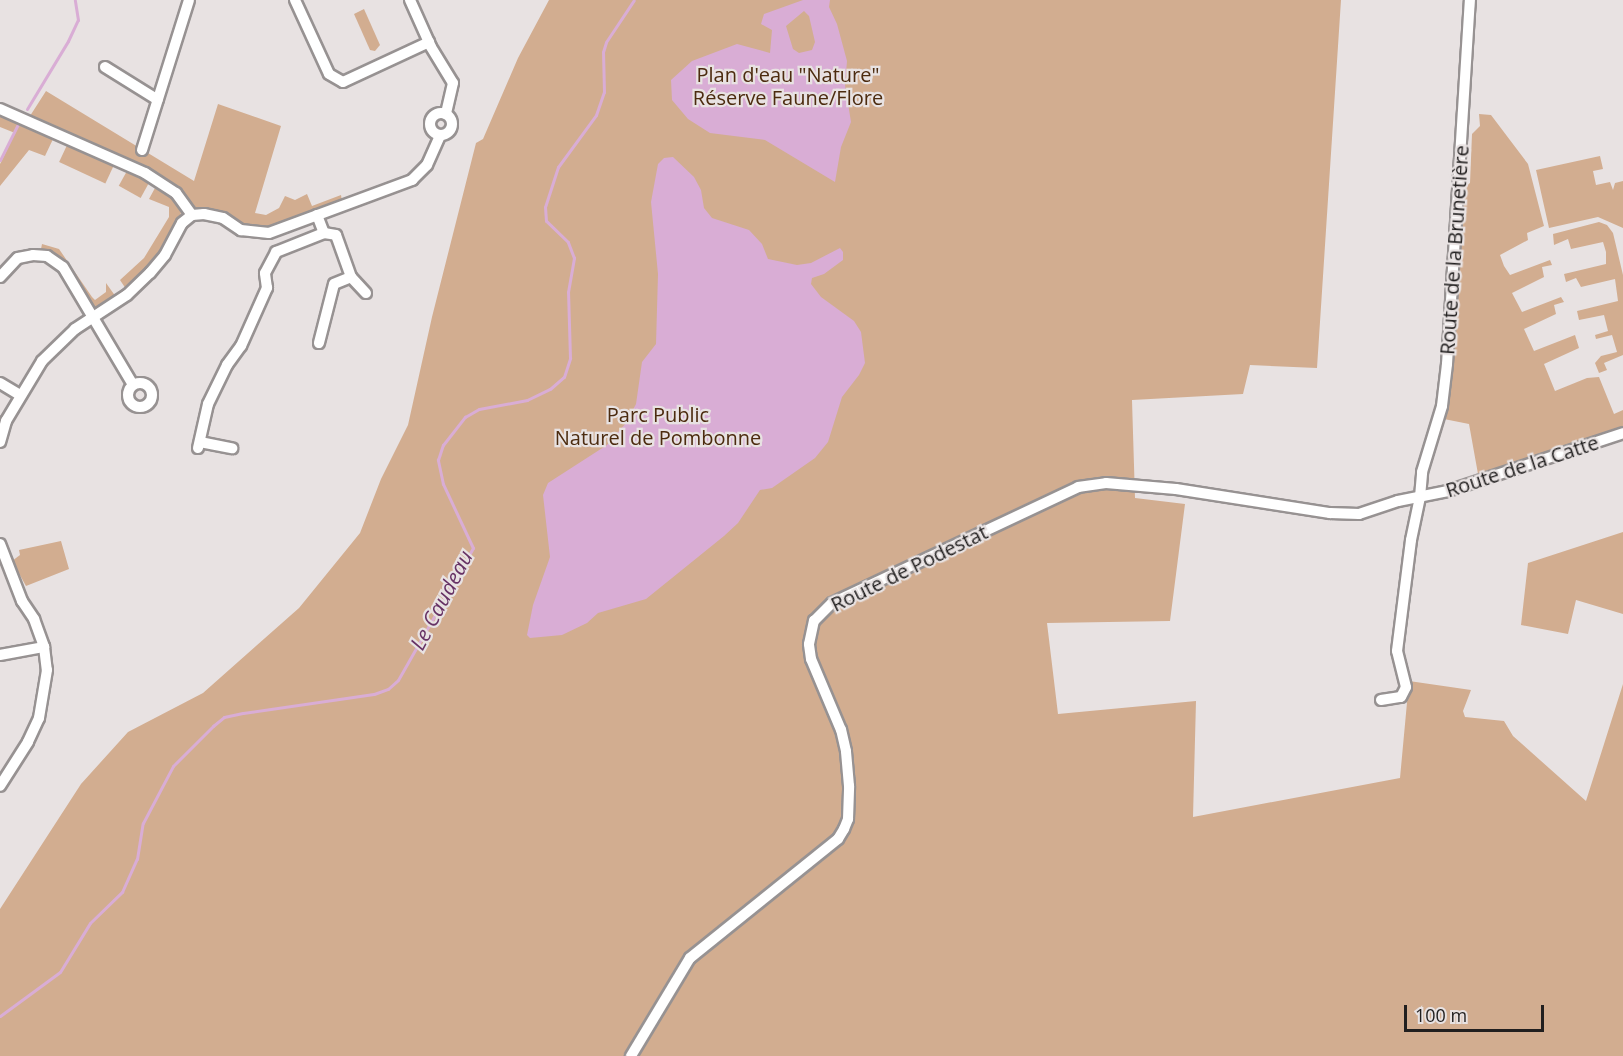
<!DOCTYPE html>
<meta charset="utf-8">
<style>
body{margin:0}
#map{position:relative;width:1623px;height:1056px;overflow:hidden;background:#e8e2e2;font-family:"Open Sans",sans-serif}
div>[style]{position:absolute}
.green>*{inset:0;background:#d2ad90;transform-origin:0 0}
.water>*{inset:0;background:#d9add5}
.stream>*{height:3px;margin:-1.5px;padding:0 1.5px;transform-origin:1.5px;border-radius:1.5px;background:#d9add5}
.roads{filter:drop-shadow(2px 0 #979292) drop-shadow(-2px 0 #979292) drop-shadow(0 2px #979292) drop-shadow(0 -2px #979292)}
.minor>*{height:10px;margin:-5px;padding:0 5px;transform-origin:5px;border-radius:5px;background:#fff}
.minor>.ring{margin:-5px;padding:0;box-sizing:content-box;background:none;border:10px solid #fff;border-radius:50%}
span{translate:-50% -50%;white-space:nowrap;text-align:center;line-height:1.15;-webkit-text-stroke:4.5px #e8e2e2;paint-order:stroke}
.park-label{font-size:20px;color:#4c2b0f}
.street-label{font-size:20px;color:#211f1f}
.water-label{font-size:21px;color:#673265;font-style:italic}
.scale{position:absolute;left:1404px;top:1005px;width:140px;height:27px;box-sizing:border-box;border:3px solid #211f1f;border-top:0;padding-left:8px;font-size:18px;line-height:21px;white-space:nowrap;color:#211f1f;-webkit-text-stroke:4px #e8e2e2;paint-order:stroke}
</style>
<div id="map">
<div class="green">
<div style="clip-path:polygon(549px 0,1341px 0,1317px 368px,1250px 365px,1243px 394px,1132px 400px,1135px 498px,1185px 504px,1170px 621px,1047px 623px,1058px 714px,1196px 701px,1193px 817px,1400px 778px,1409px 681px,1471px 690px,1463px 711px,1465px 717px,1504px 721px,1513px 736px,1586px 801px,1623px 684px,1623px 1056px,0 1056px,0 909px,81px 784px,128px 732px,203px 693px,299px 608px,360px 533px,381px 479px,408px 425px,432px 317px,476px 143px,483px 139px,518px 58px)"></div>
<div style="clip-path:polygon(364px 9px,380px 45px,375px 51px,370px 50px,354px 14px)"></div>
<div style="clip-path:polygon(46px 91px,194px 181px,218px 104px,281px 126px,255px 213px,266px 215px,279px 208px,285px 196px,295px 200px,307px 194px,312px 206px,341px 195px,342px 201px,271px 228px,254px 229px,214px 210px,195px 208px,179px 190px,140px 165px,30px 116px)"></div>
<div style="clip-path:polygon(1479px 114px,1491px 115px,1528px 164px,1544px 226px,1527px 233px,1528px 240px,1500px 255px,1504px 266px,1510px 275px,1550px 260px,1552px 265px,1542px 267px,1544px 277px,1512px 293px,1522px 312px,1561px 297px,1564px 302px,1554px 305px,1556px 314px,1524px 329px,1534px 351px,1575px 335px,1579px 348px,1544px 364px,1555px 391px,1587px 378px,1599px 377px,1614px 414px,1623px 410px,1623px 428px,1478px 474px,1469px 424px,1444px 419px,1451px 385px,1463px 188px,1470px 183px,1472px 134px,1480px 126px)"></div>
<div style="clip-path:polygon(0 116px,54px 137px,45px 156px,29px 150px,0 186px,0 164px,15px 133px,0 127px)"></div>
<div style="left:68px;top:143px;width:51px;height:21px;rotate:25deg"></div>
<div style="clip-path:polygon(1600px 156px,1603px 169px,1593px 171px,1596px 185px,1610px 182px,1613px 190px,1615px 183px,1623px 181px,1623px 228px,1598px 217px,1549px 228px,1536px 170px)"></div>
<div style="left:127px;top:171px;width:25px;height:17px;rotate:29deg"></div>
<div style="clip-path:polygon(155px 188px,171px 195px,178px 203px,181px 212px,179px 222px,162px 250px,126px 289px,120px 280px,144px 258px,169px 217px,169px 207px,149px 199px)"></div>
<div style="clip-path:polygon(1599px 222px,1607px 225px,1613px 233px,1623px 275px,1623px 355px,1604px 363px,1607px 370px,1599px 373px,1595px 363px,1601px 356px,1617px 352px,1612px 335px,1596px 339px,1595px 335px,1608px 331px,1604px 315px,1579px 320px,1577px 311px,1618px 301px,1615px 279px,1581px 287px,1576px 278px,1566px 282px,1564px 274px,1606px 264px,1606px 252px,1603px 242px,1571px 249px,1568px 239px,1554px 245px,1553px 234px)"></div>
<div style="clip-path:polygon(42px 244px,59px 249px,92px 297px,95px 300px,106px 292px,106px 283px,116px 297px,100px 308px,91px 306px,65px 263px,54px 252px,41px 249px)"></div>
<div style="clip-path:polygon(1623px 532px,1623px 614px,1576px 600px,1568px 634px,1521px 625px,1528px 563px)"></div>
<div style="clip-path:polygon(61px 541px,69px 569px,26px 586px,12px 561px,20px 555px,19px 550px)"></div>
</div>
<div class="water">
<div style="clip-path:polygon(evenodd,803px 0,830px 0,829px 7px,837px 24px,847px 61px,845px 85px,851px 122px,841px 147px,835px 182px,765px 140px,710px 133px,688px 119px,672px 100px,671px 80px,692px 61px,737px 44px,770px 53px,772px 30px,761px 24px,764px 14px,803px 0,804px 11px,809px 16px,815px 42px,812px 50px,799px 53px,793px 49px,786px 26px,804px 11px)"></div>
<div style="clip-path:polygon(673px 157px,694px 177px,701px 190px,704px 208px,712px 218px,749px 230px,762px 244px,768px 259px,797px 265px,811px 263px,840px 248px,843px 252px,843px 260px,824px 274px,812px 278px,811px 284px,821px 297px,854px 321px,861px 332px,865px 363px,859px 375px,842px 397px,828px 442px,815px 458px,772px 488px,760px 490px,738px 523px,724px 536px,646px 599px,598px 613px,587px 623px,562px 635px,530px 638px,527px 635px,533px 605px,550px 557px,543px 495px,548px 483px,607px 445px,626px 423px,636px 404px,642px 362px,656px 344px,658px 274px,651px 202px,658px 164px,664px 158px)"></div>
</div>
<div class="stream">
<div style="left:27px;top:109px;width:79px;rotate:-58.9deg"></div>
<div style="left:68px;top:41px;width:23px;rotate:-65deg"></div>
<div style="left:78px;top:20px;width:20px;rotate:-99deg"></div>
<div style="left:0;top:160px;width:40px;rotate:-63.4deg"></div>
<div style="left:0;top:1016px;width:74px;rotate:-36.3deg"></div>
<div style="left:60px;top:972px;width:57px;rotate:-58.5deg"></div>
<div style="left:90px;top:923px;width:45px;rotate:-44.1deg"></div>
<div style="left:122px;top:892px;width:36px;rotate:-66deg"></div>
<div style="left:137px;top:859px;width:36px;rotate:-81deg"></div>
<div style="left:143px;top:823px;width:64px;rotate:-62.2deg"></div>
<div style="left:173px;top:766px;width:57px;rotate:-45deg"></div>
<div style="left:213px;top:726px;width:14px;rotate:-39deg"></div>
<div style="left:224px;top:717px;width:19px;rotate:-12deg"></div>
<div style="left:243px;top:713px;width:132px;rotate:-8.3deg"></div>
<div style="left:374px;top:694px;width:15px;rotate:-20deg"></div>
<div style="left:388px;top:689px;width:13px;rotate:-42deg"></div>
<div style="left:398px;top:680px;width:152px;rotate:-60.4deg"></div>
<div style="left:473px;top:548px;width:71px;rotate:-115.1deg"></div>
<div style="left:443px;top:484px;width:25px;rotate:-102deg"></div>
<div style="left:438px;top:460px;width:16px;rotate:-72deg"></div>
<div style="left:443px;top:445px;width:36px;rotate:-52deg"></div>
<div style="left:465px;top:417px;width:16px;rotate:-30deg"></div>
<div style="left:479px;top:409px;width:49px;rotate:-10.6deg"></div>
<div style="left:527px;top:400px;width:25px;rotate:-26deg"></div>
<div style="left:550px;top:389px;width:18px;rotate:-41deg"></div>
<div style="left:564px;top:377px;width:20px;rotate:-72deg"></div>
<div style="left:570px;top:358px;width:66px;rotate:-91.7deg"></div>
<div style="left:568px;top:292px;width:35px;rotate:-80deg"></div>
<div style="left:574px;top:258px;width:17px;rotate:-111deg"></div>
<div style="left:568px;top:242px;width:30px;rotate:-136deg"></div>
<div style="left:546px;top:221px;width:14px;rotate:-94deg"></div>
<div style="left:545px;top:207px;width:42px;rotate:-72deg"></div>
<div style="left:558px;top:167px;width:64px;rotate:-53.8deg"></div>
<div style="left:596px;top:115px;width:24px;rotate:-71deg"></div>
<div style="left:604px;top:92px;width:40px;rotate:-91.4deg"></div>
<div style="left:603px;top:52px;width:10px;rotate:-73deg"></div>
<div style="left:606px;top:42px;width:50px;rotate:-56.3deg"></div>
</div>
<div class="roads">
<div class="minor">
<div style="left:295px;top:0;width:81px;rotate:65.3deg"></div>
<div style="left:329px;top:74px;width:16px;rotate:30deg"></div>
<div style="left:343px;top:82px;width:95px;rotate:-24.9deg"></div>
<div style="left:410px;top:0;width:51px;rotate:65.9deg"></div>
<div style="left:431px;top:47px;width:42px;rotate:58.6deg"></div>
<div style="left:453px;top:83px;width:32px;rotate:103deg"></div>
<div style="left:105px;top:67px;width:62px;rotate:31.9deg"></div>
<div style="left:0;top:109px;width:158px;rotate:23.8deg"></div>
<div style="left:145px;top:173px;width:37px;rotate:33deg"></div>
<div style="left:176px;top:193px;width:27px;rotate:54deg"></div>
<div class="ring" style="left:430px;top:113px;width:12px;height:12px"></div>
<div style="left:142px;top:150px;width:157px;rotate:-72.6deg"></div>
<div style="left:192px;top:215px;width:12px;rotate:-5deg"></div>
<div style="left:204px;top:214px;width:19px;rotate:12deg"></div>
<div style="left:223px;top:218px;width:22px;rotate:34deg"></div>
<div style="left:241px;top:230px;width:28px;rotate:6deg"></div>
<div style="left:269px;top:233px;width:153px;rotate:-20.3deg"></div>
<div style="left:412px;top:180px;width:21px;rotate:-45deg"></div>
<div style="left:427px;top:165px;width:32px;rotate:-66deg"></div>
<div style="left:317px;top:215px;width:19px;rotate:69deg"></div>
<div style="left:324px;top:233px;width:12px;rotate:9deg"></div>
<div style="left:336px;top:235px;width:45px;rotate:70.3deg"></div>
<div style="left:351px;top:277px;width:18px;rotate:158deg"></div>
<div style="left:334px;top:284px;width:61px;rotate:104.3deg"></div>
<div style="left:0;top:277px;width:26px;rotate:-47deg"></div>
<div style="left:18px;top:258px;width:15px;rotate:-11deg"></div>
<div style="left:33px;top:255px;width:14px;rotate:4deg"></div>
<div style="left:47px;top:256px;width:19px;rotate:35deg"></div>
<div style="left:63px;top:267px;width:137px;rotate:59.3deg"></div>
<div style="left:351px;top:277px;width:22px;rotate:47deg"></div>
<div style="left:0;top:383px;width:23px;rotate:31deg"></div>
<div class="ring" style="left:128px;top:383px;width:14px;height:14px"></div>
<div style="left:0;top:442px;width:22px;rotate:-74deg"></div>
<div style="left:6px;top:421px;width:70px;rotate:-59deg"></div>
<div style="left:42px;top:361px;width:46px;rotate:-44.1deg"></div>
<div style="left:75px;top:329px;width:62px;rotate:-33.2deg"></div>
<div style="left:127px;top:295px;width:32px;rotate:-44deg"></div>
<div style="left:150px;top:273px;width:23px;rotate:-50deg"></div>
<div style="left:165px;top:255px;width:36px;rotate:-62deg"></div>
<div style="left:182px;top:223px;width:13px;rotate:-39deg"></div>
<div style="left:200px;top:442px;width:33px;rotate:11deg"></div>
<div style="left:198px;top:448px;width:45px;rotate:-77.2deg"></div>
<div style="left:208px;top:404px;width:43px;rotate:-64deg"></div>
<div style="left:227px;top:365px;width:24px;rotate:-54deg"></div>
<div style="left:241px;top:346px;width:64px;rotate:-65.9deg"></div>
<div style="left:267px;top:288px;width:15px;rotate:-98deg"></div>
<div style="left:265px;top:273px;width:24px;rotate:-62deg"></div>
<div style="left:276px;top:252px;width:52px;rotate:-21.6deg"></div>
<div style="left:0;top:544px;width:61px;rotate:68.9deg"></div>
<div style="left:22px;top:601px;width:22px;rotate:56deg"></div>
<div style="left:34px;top:619px;width:30px;rotate:70deg"></div>
<div style="left:44px;top:647px;width:23px;rotate:83deg"></div>
<div style="left:47px;top:670px;width:49px;rotate:99.5deg"></div>
<div style="left:39px;top:718px;width:26px;rotate:115deg"></div>
<div style="left:28px;top:742px;width:52px;rotate:122.5deg"></div>
<div style="left:0;top:655px;width:45px;rotate:-10.3deg"></div>
<div style="left:1381px;top:700px;width:20px;rotate:-9deg"></div>
<div style="left:1401px;top:697px;width:11px;rotate:-63deg"></div>
<div style="left:1406px;top:687px;width:37px;rotate:-104deg"></div>
<div style="left:1397px;top:651px;width:112px;rotate:-82.8deg"></div>
<div style="left:1411px;top:540px;width:44px;rotate:-78.2deg"></div>
<div style="left:1420px;top:497px;width:25px;rotate:-85deg"></div>
<div style="left:1422px;top:472px;width:69px;rotate:-73.1deg"></div>
<div style="left:1442px;top:406px;width:42px;rotate:-83.2deg"></div>
<div style="left:1447px;top:364px;width:365px;rotate:-86.4deg"></div>
<div style="left:631px;top:1056px;width:114px;rotate:-59deg"></div>
<div style="left:690px;top:958px;width:190px;rotate:-38.8deg"></div>
<div style="left:838px;top:839px;width:12px;rotate:-59deg"></div>
<div style="left:844px;top:829px;width:11px;rotate:-68deg"></div>
<div style="left:848px;top:819px;width:33px;rotate:-88deg"></div>
<div style="left:849px;top:786px;width:35px;rotate:-95deg"></div>
<div style="left:846px;top:751px;width:22px;rotate:-103deg"></div>
<div style="left:841px;top:730px;width:77px;rotate:-112.9deg"></div>
<div style="left:811px;top:659px;width:15px;rotate:-98deg"></div>
<div style="left:809px;top:644px;width:24px;rotate:-78deg"></div>
<div style="left:814px;top:621px;width:25px;rotate:-45deg"></div>
<div style="left:832px;top:603px;width:272px;rotate:-25.2deg"></div>
<div style="left:1078px;top:487px;width:28px;rotate:-8deg"></div>
<div style="left:1106px;top:483px;width:70px;rotate:4.9deg"></div>
<div style="left:1176px;top:489px;width:156px;rotate:8.9deg"></div>
<div style="left:1330px;top:513px;width:29px;rotate:2deg"></div>
<div style="left:1359px;top:514px;width:41px;rotate:-18.4deg"></div>
<div style="left:1398px;top:501px;width:51px;rotate:-11.3deg"></div>
<div style="left:1448px;top:491px;width:184px;rotate:-18.3deg"></div>
</div>
</div>
<div class="park-label">
<span style="left:788px;top:86px">Plan d'eau "Nature"<br>Réserve Faune/Flore</span>
<span style="left:658px;top:426px">Parc Public<br>Naturel de Pombonne</span>
</div>
<div class="street-label">
<span style="left:1454px;top:250px;rotate:-86deg">Route de la Brunetière</span>
<span style="left:1522px;top:466px;rotate:-18deg">Route de la Catte</span>
<span style="left:909px;top:568px;rotate:-26deg">Route de Podestat</span>
</div>
<div class="water-label">
<span style="left:441px;top:600px;rotate:-62deg">Le Caudeau</span>
</div>
<div class="scale">100 m</div>
</div>
